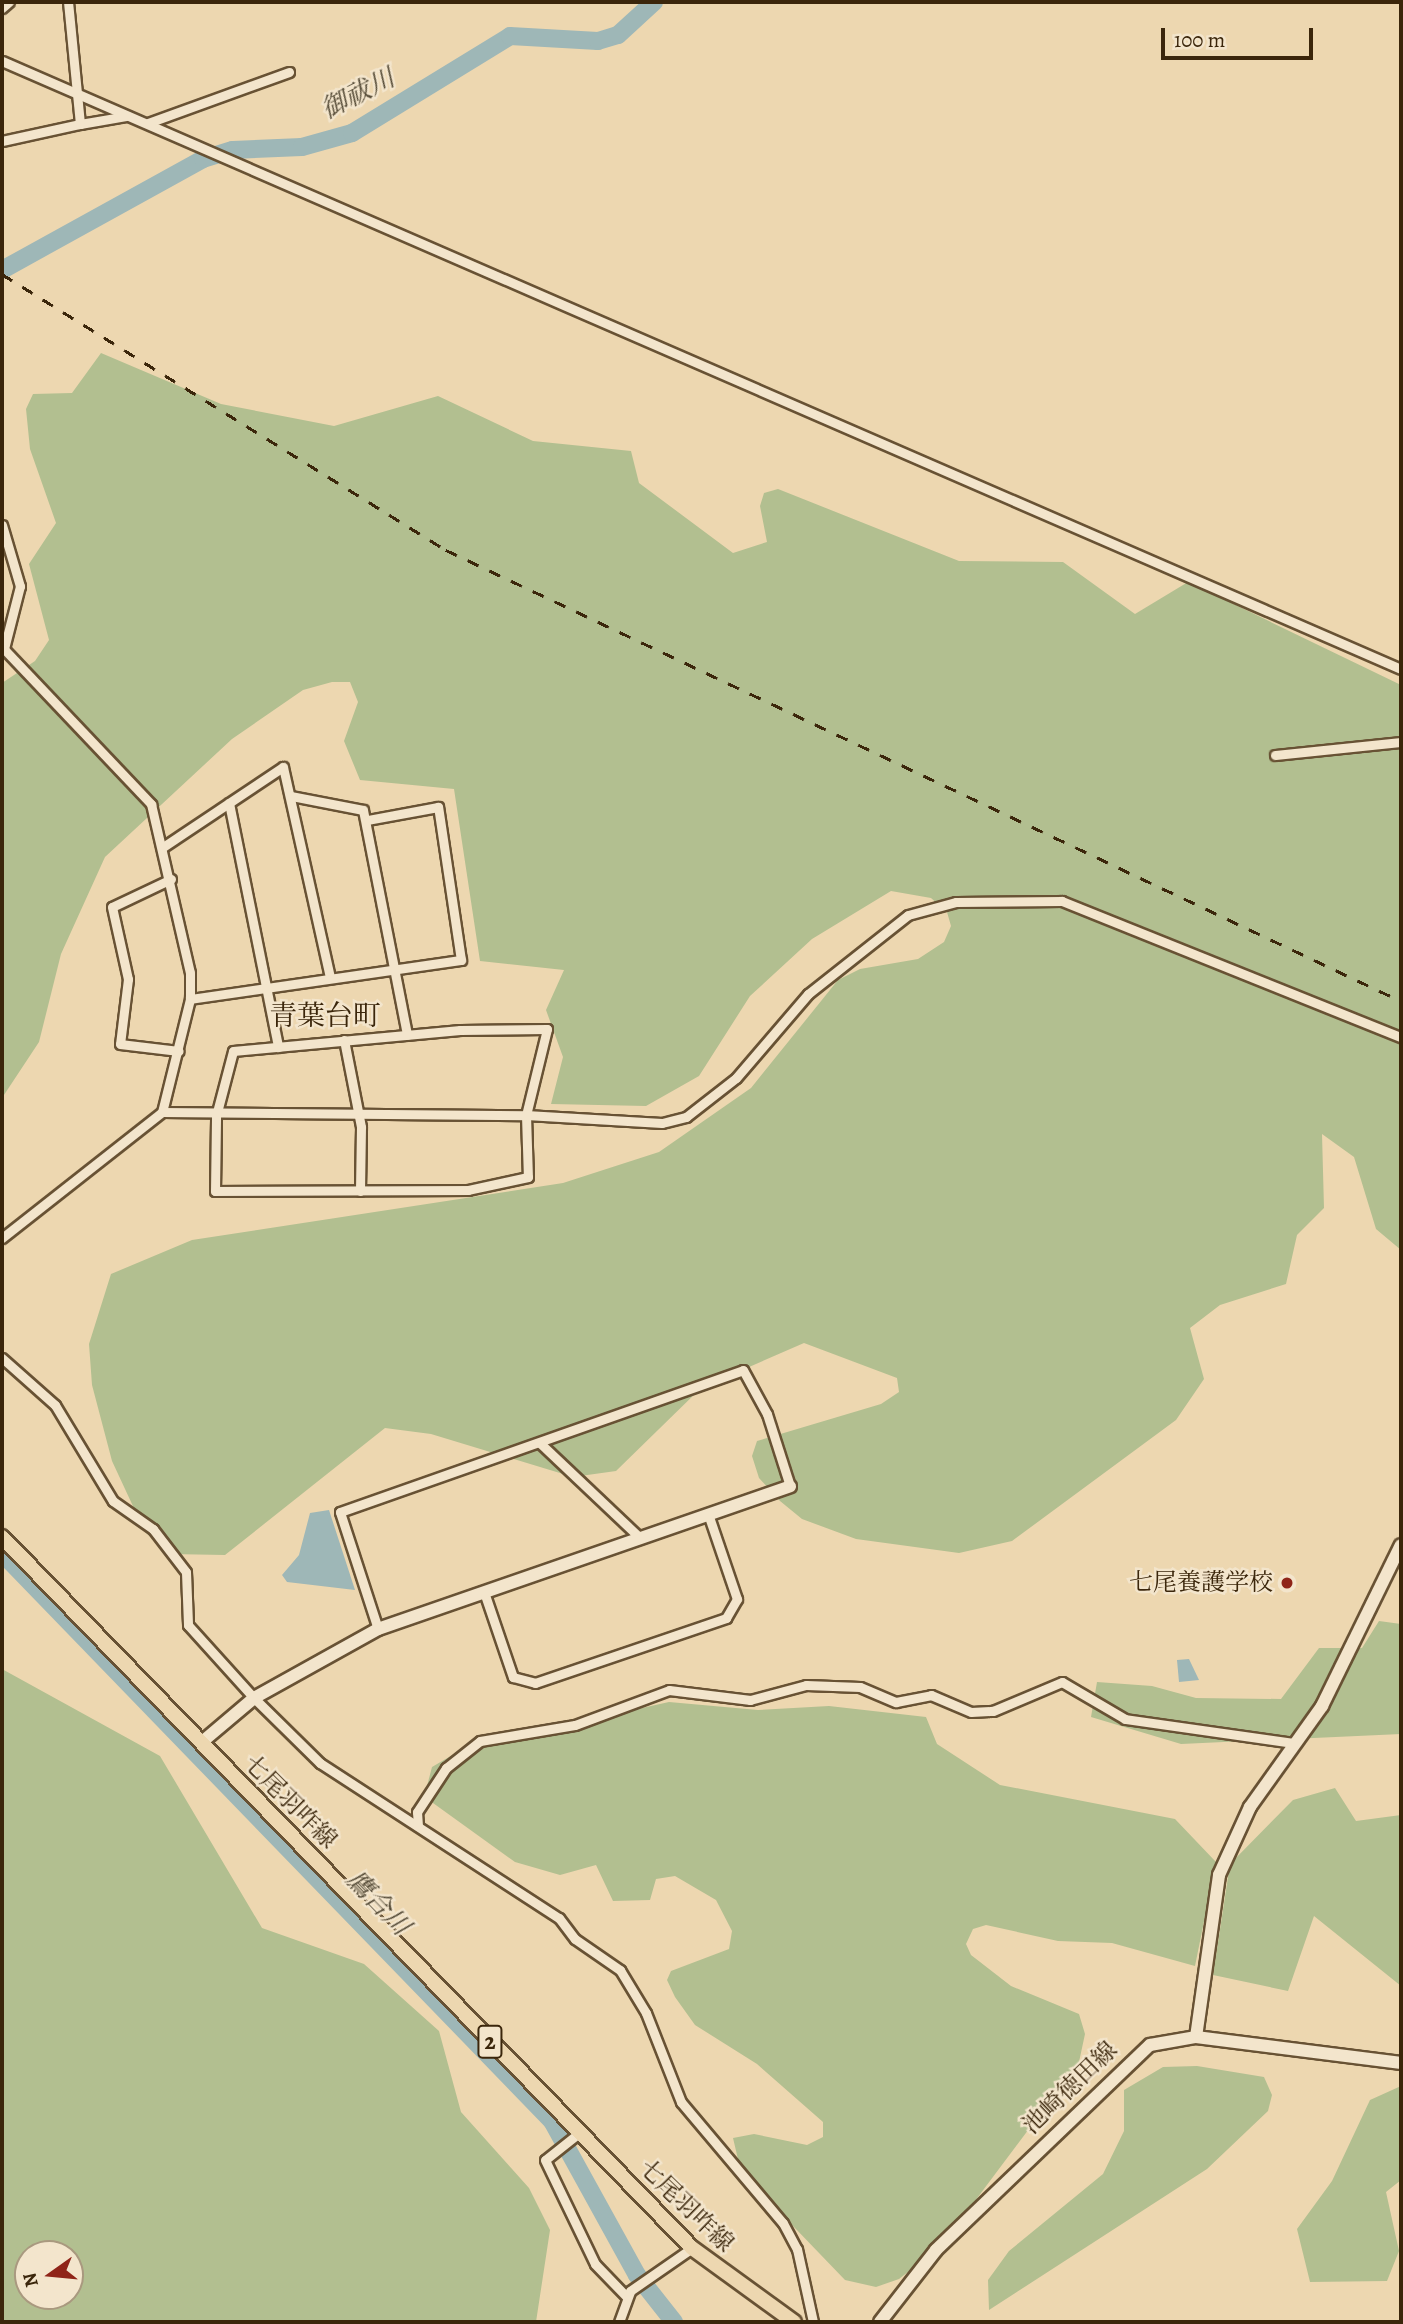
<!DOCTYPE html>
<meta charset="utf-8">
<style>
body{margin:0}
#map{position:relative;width:1403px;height:2324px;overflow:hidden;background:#edd7b0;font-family:Alegreya,"Noto Serif JP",serif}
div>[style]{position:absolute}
.green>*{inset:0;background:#b2bf90}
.water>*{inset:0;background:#9eb7b7}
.river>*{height:18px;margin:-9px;padding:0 9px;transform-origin:9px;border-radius:9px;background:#9eb7b7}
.roads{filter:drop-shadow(2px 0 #685234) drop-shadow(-2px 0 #685234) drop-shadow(0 2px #685234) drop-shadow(0 -2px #685234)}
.street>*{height:9px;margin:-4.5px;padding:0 4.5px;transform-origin:4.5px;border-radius:4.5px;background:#f3e5cc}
.secondary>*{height:12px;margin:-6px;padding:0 6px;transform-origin:6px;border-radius:6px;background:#f3e5cc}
.primary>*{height:14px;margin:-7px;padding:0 7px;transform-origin:7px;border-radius:7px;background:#edd7b0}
.rail>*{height:2.5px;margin-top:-1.25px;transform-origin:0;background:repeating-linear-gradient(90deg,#3b260b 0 12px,transparent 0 24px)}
.dots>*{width:19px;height:19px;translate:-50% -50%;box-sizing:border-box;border:4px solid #f3e5cc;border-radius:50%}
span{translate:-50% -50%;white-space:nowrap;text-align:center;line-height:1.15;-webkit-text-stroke:5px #f3e5cc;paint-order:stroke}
.shield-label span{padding:2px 5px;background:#f3e5cc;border:2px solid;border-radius:5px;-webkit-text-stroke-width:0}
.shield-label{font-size:23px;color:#3b260b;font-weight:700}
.poi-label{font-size:24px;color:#3b260b}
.right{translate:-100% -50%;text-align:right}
.street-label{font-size:24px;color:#3b260b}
.water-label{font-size:26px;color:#544a36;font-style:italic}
.quarter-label{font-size:28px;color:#3b260b}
.frame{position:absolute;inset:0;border:4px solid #3b260b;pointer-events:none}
.north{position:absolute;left:14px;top:2240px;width:70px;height:70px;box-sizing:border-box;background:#f3e5cc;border:2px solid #a9997f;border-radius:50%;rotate:255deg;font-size:19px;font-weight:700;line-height:28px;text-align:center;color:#3b260b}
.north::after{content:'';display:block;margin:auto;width:24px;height:32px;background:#8f2418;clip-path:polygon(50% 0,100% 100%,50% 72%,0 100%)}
.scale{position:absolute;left:1161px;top:28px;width:152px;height:32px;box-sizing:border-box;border:4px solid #3b260b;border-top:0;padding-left:9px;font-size:21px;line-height:24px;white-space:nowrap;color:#3b260b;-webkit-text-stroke:5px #f3e5cc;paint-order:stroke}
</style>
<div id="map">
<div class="green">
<div style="clip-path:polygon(101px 353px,221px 404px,334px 426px,438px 396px,533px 441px,631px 451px,639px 483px,733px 553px,767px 542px,760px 506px,764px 493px,778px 489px,959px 561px,1063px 562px,1135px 614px,1188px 582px,1401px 685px,1401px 1250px,1376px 1229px,1354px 1157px,1322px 1134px,1324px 1208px,1297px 1235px,1286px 1284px,1220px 1305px,1190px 1328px,1204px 1379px,1176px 1420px,1012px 1541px,959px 1553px,856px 1539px,802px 1519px,780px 1501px,759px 1478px,752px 1456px,757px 1441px,881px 1404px,899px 1392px,897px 1378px,804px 1343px,701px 1388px,616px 1471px,573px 1477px,431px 1434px,385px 1428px,225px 1555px,169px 1554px,145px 1532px,112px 1461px,92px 1385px,89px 1344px,111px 1274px,192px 1240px,563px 1183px,659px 1152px,751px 1088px,838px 980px,860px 969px,918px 959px,944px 942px,951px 926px,947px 912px,931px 898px,891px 891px,812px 939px,750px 996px,699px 1076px,646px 1106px,551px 1104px,563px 1057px,546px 1010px,564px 970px,480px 961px,454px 789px,360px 780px,344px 741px,358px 702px,350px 682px,332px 682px,303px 690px,232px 739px,105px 857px,61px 954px,39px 1042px,2px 1098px,2px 683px,35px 661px,49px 640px,29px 564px,56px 523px,30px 449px,26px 409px,33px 394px,72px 393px)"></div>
<div style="clip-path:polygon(1379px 1621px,1401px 1624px,1401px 1734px,1181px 1744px,1091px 1717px,1097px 1682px,1152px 1686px,1196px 1698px,1281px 1699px,1319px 1648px,1362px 1648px)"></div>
<div style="clip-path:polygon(evenodd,2px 1669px,160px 1756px,262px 1928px,364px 1964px,439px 2031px,461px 2112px,529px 2188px,550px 2230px,536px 2322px,2px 2322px,2px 1669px,70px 2254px,70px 2296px,28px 2296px,28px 2254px,70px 2254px)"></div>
<div style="clip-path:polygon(669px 1702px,758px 1710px,829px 1706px,926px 1717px,937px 1744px,1000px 1785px,1175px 1819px,1216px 1862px,1195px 1966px,1112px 1943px,1058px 1941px,986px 1925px,973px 1929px,966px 1944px,971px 1955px,1011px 1986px,1079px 2014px,1085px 2034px,1079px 2062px,942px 2245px,899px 2279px,876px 2287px,845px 2280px,741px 2172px,733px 2138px,754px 2134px,807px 2145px,823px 2137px,823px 2122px,757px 2064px,695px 2025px,675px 1997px,667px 1980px,671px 1971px,729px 1949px,732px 1931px,716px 1900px,675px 1876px,656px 1879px,650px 1900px,613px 1901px,596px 1865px,560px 1875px,515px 1862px,433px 1803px,427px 1786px,432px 1767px,466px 1747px)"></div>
<div style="clip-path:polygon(1335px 1788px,1356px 1821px,1401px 1815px,1401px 1986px,1314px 1916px,1288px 1991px,1213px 1975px,1230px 1864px,1293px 1800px)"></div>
<div style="clip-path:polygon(1197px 2066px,1264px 2077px,1272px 2095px,1268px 2111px,1207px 2169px,989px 2310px,988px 2280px,1009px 2251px,1103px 2174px,1124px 2131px,1124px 2090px,1163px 2067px)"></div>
<div style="clip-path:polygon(1401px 2086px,1401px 2180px,1386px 2192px,1399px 2251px,1387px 2281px,1310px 2282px,1297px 2229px,1332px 2181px,1370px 2100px)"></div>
</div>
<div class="water">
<div style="clip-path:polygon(329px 1510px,355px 1590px,287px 1582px,282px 1575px,299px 1555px,310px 1513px)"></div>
<div style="clip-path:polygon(1189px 1659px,1199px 1680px,1179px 1682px,1177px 1660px)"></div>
</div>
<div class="river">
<div style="left:2px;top:270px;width:230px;rotate:-28.9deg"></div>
<div style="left:203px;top:159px;width:31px;rotate:-17deg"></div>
<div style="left:233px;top:150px;width:69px;rotate:-2.5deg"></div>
<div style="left:302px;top:147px;width:52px;rotate:-15.6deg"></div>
<div style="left:352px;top:133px;width:185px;rotate:-31.5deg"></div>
<div style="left:510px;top:36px;width:88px;rotate:3.3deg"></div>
<div style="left:598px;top:41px;width:21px;rotate:-17deg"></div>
<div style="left:618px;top:35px;width:49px;rotate:-42.5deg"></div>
<div style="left:2px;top:1553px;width:791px;rotate:45.92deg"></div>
<div style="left:552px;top:2121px;width:176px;rotate:61.1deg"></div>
<div style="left:637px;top:2275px;width:60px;rotate:51.8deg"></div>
</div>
<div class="roads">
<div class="street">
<div style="left:2px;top:8px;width:9px;rotate:-41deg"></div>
<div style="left:2px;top:61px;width:1525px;rotate:23.49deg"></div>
<div style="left:148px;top:123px;width:150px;rotate:-19.9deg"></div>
<div style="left:80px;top:124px;width:48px;rotate:-9.7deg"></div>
<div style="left:2px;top:141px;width:80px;rotate:-12.3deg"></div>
<div style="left:80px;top:124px;width:123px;rotate:-95.6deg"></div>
<div style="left:2px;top:525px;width:64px;rotate:73.6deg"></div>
<div style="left:20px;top:586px;width:65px;rotate:104.3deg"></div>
<div style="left:4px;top:649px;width:214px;rotate:46.5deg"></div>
<div style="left:151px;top:804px;width:173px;rotate:77deg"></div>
<div style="left:190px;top:973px;width:26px;rotate:90deg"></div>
<div style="left:190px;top:999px;width:116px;rotate:103.9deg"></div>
<div style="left:162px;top:1112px;width:204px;rotate:141.8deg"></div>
<div style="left:1275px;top:755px;width:127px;rotate:-5.9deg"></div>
<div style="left:291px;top:796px;width:73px;rotate:11deg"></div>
<div style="left:363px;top:810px;width:229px;rotate:78.9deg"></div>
<div style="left:229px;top:803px;width:249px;rotate:78.6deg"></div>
<div style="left:163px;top:847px;width:144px;rotate:-33.7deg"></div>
<div style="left:283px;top:767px;width:216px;rotate:77.4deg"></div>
<div style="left:171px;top:879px;width:65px;rotate:154.6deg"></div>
<div style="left:112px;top:907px;width:74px;rotate:77.5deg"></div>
<div style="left:128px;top:979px;width:65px;rotate:97deg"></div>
<div style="left:120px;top:1044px;width:59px;rotate:6.8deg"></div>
<div style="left:190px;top:999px;width:274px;rotate:-8.2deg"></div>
<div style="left:461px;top:960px;width:155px;rotate:-98.5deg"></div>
<div style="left:438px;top:807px;width:71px;rotate:169.5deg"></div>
<div style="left:547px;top:1029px;width:89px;rotate:103.7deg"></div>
<div style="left:526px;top:1115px;width:62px;rotate:88.2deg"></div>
<div style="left:528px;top:1177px;width:61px;rotate:167.8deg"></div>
<div style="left:468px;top:1190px;width:253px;rotate:179.8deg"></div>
<div style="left:215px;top:1191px;width:75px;rotate:-89.2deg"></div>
<div style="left:216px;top:1116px;width:67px;rotate:-75.3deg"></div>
<div style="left:233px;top:1051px;width:228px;rotate:-5.3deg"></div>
<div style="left:460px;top:1030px;width:87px;rotate:-0.7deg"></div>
<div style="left:344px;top:1040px;width:89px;rotate:78.9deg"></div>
<div style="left:361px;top:1127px;width:64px;rotate:90.9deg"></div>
<div style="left:162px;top:1112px;width:364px;rotate:0.5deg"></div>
<div style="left:526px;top:1115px;width:136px;rotate:3.4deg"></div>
<div style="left:662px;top:1123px;width:25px;rotate:-14deg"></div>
<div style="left:686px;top:1117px;width:63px;rotate:-38deg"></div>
<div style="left:736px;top:1078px;width:111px;rotate:-49.4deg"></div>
<div style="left:808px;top:994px;width:127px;rotate:-38.3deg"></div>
<div style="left:908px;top:915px;width:50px;rotate:-15.2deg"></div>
<div style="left:956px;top:902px;width:106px;rotate:-0.5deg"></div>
<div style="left:1062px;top:901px;width:365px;rotate:21.9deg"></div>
<div style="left:2px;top:1358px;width:71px;rotate:41.6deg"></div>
<div style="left:55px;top:1405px;width:112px;rotate:58.9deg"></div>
<div style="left:113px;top:1501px;width:49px;rotate:35deg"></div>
<div style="left:153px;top:1529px;width:54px;rotate:52.5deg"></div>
<div style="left:186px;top:1572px;width:53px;rotate:87.8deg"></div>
<div style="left:188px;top:1625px;width:98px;rotate:47.9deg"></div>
<div style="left:254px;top:1698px;width:93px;rotate:44.6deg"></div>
<div style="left:320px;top:1763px;width:285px;rotate:33deg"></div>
<div style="left:559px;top:1918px;width:26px;rotate:53deg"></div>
<div style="left:575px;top:1939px;width:55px;rotate:34.6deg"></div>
<div style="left:620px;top:1970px;width:50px;rotate:58.8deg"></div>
<div style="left:646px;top:2013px;width:96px;rotate:68.5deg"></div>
<div style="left:681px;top:2102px;width:158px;rotate:49.9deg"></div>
<div style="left:783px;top:2223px;width:30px;rotate:62deg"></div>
<div style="left:797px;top:2249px;width:75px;rotate:77.6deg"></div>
<div style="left:540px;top:1443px;width:138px;rotate:43.5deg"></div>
<div style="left:484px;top:1592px;width:90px;rotate:71.2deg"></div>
<div style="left:513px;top:1677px;width:23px;rotate:15deg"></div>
<div style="left:535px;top:1683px;width:202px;rotate:-18.8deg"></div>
<div style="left:726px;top:1618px;width:22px;rotate:-60deg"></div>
<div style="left:737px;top:1599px;width:90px;rotate:-108.8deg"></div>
<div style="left:378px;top:1629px;width:123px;rotate:-108deg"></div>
<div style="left:340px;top:1512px;width:427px;rotate:-19.4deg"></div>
<div style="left:743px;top:1370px;width:50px;rotate:61.4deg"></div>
<div style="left:767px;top:1414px;width:76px;rotate:72.3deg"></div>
<div style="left:418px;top:1826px;width:14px;rotate:-94deg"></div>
<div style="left:417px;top:1812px;width:53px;rotate:-56.6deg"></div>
<div style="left:446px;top:1768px;width:43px;rotate:-38.5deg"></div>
<div style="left:480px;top:1741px;width:96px;rotate:-9.6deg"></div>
<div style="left:575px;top:1725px;width:100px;rotate:-20.4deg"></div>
<div style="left:669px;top:1690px;width:82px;rotate:7deg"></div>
<div style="left:750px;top:1700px;width:58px;rotate:-15deg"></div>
<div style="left:806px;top:1685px;width:54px;rotate:2.1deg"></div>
<div style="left:860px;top:1687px;width:39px;rotate:23deg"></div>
<div style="left:896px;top:1702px;width:36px;rotate:-11deg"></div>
<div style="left:931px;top:1695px;width:43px;rotate:23deg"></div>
<div style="left:971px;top:1712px;width:22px;rotate:-3deg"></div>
<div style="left:993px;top:1711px;width:75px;rotate:-22.8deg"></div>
<div style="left:1062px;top:1682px;width:73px;rotate:30.4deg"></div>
<div style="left:1125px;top:1719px;width:171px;rotate:8.1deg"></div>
<div style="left:579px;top:2133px;width:43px;rotate:141.5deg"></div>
<div style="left:545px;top:2160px;width:115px;rotate:64.3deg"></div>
<div style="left:595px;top:2264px;width:46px;rotate:45.9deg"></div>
<div style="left:619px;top:2322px;width:33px;rotate:-70deg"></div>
<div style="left:630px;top:2291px;width:75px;rotate:-34.7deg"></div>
</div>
<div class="secondary">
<div style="left:202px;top:1742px;width:68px;rotate:-40.2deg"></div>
<div style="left:254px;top:1698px;width:142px;rotate:-29.1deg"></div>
<div style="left:378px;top:1629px;width:436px;rotate:-19.1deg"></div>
<div style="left:1196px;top:2037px;width:164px;rotate:-81.9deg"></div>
<div style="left:1219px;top:1875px;width:75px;rotate:-65.5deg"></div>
<div style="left:1250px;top:1807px;width:124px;rotate:-54.5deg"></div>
<div style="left:1322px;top:1706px;width:179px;rotate:-63.9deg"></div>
<div style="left:880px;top:2322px;width:91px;rotate:-52.1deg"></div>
<div style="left:936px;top:2250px;width:296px;rotate:-43.8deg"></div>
<div style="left:1150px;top:2045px;width:47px;rotate:-9.9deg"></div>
<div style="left:1196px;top:2037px;width:207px;rotate:7.2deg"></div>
</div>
<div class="primary">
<div style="left:2px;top:1537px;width:991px;rotate:45.86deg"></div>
<div style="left:692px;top:2248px;width:126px;rotate:36deg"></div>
</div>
</div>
<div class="rail">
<div style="left:2px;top:274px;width:523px;rotate:31.87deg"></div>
<div style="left:446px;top:550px;width:1056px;rotate:25.28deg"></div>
</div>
<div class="dots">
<div style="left:1287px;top:1583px;background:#8f2418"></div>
</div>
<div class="shield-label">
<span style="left:490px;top:2042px">2</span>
</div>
<div class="poi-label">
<span class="right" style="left:1273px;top:1583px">七尾養護学校</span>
</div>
<div class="street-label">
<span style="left:290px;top:1802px;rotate:45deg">七尾羽咋線</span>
<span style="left:1070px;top:2088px;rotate:-44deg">池崎徳田線</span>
<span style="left:686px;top:2206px;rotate:44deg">七尾羽咋線</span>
</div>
<div class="water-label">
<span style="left:358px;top:94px;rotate:-27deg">御祓川</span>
<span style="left:378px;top:1903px;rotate:46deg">鷹合川</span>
</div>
<div class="quarter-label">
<span style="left:325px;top:1016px">青葉台町</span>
</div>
<div class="frame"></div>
<div class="north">N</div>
<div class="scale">100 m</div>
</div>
